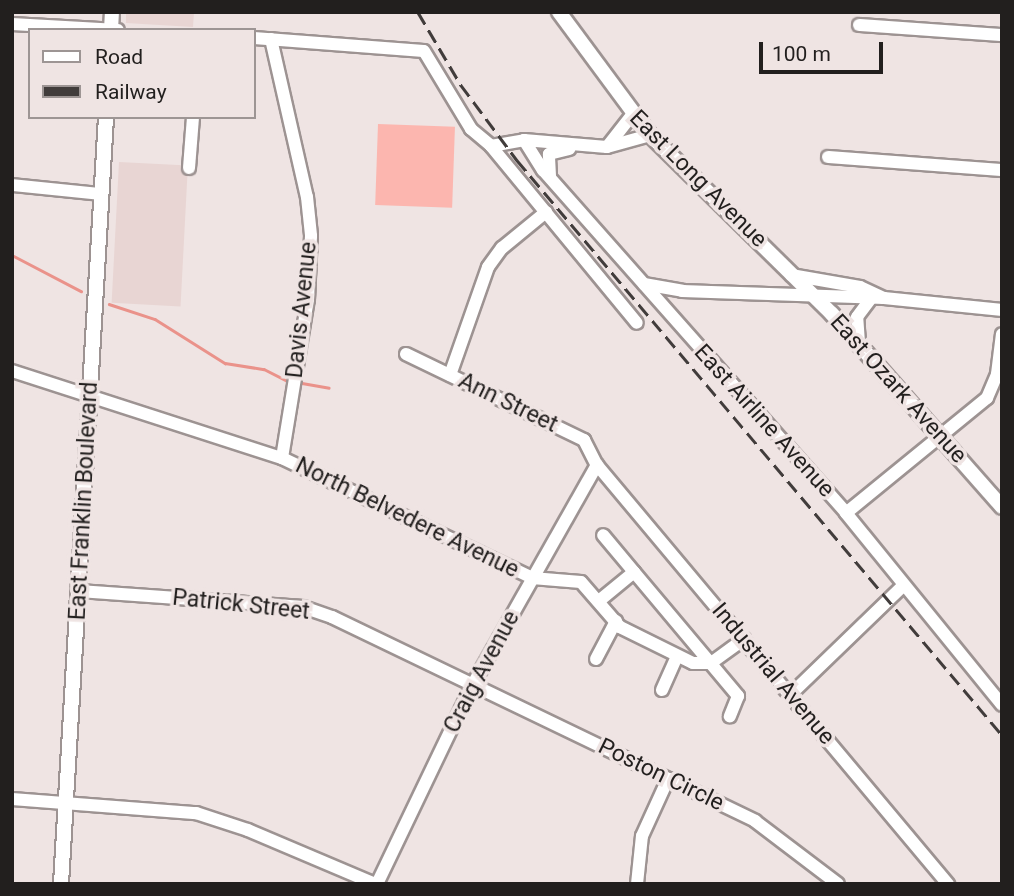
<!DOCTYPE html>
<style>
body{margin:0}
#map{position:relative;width:1014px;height:896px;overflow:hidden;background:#efe4e3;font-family:Roboto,sans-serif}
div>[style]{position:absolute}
.built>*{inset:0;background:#e8d5d3;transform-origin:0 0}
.green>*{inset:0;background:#fcb6af;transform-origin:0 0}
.stream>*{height:2.5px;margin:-1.25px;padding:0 1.25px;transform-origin:1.25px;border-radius:1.25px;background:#ea928a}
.roads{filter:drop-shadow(2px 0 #9d9392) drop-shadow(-2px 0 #9d9392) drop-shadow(0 2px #9d9392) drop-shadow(0 -2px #9d9392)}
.minor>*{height:12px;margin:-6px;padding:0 6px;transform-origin:6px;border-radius:6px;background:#fff}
.major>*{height:14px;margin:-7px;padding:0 7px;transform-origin:7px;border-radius:7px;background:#fff}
.rail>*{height:2.5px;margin-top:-1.25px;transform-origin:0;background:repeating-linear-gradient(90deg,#413c3b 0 14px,transparent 0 21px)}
span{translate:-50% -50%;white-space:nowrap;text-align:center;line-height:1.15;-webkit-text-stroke:7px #efe4e3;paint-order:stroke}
.street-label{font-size:23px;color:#221f1e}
.frame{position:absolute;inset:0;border:14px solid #221f1e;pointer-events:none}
.legend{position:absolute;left:28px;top:28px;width:228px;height:91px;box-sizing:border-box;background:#efe4e3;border:2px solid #9d9594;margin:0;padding:9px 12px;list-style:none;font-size:21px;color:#221f1e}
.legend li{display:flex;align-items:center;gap:14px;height:35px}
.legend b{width:35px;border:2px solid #9d9594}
.scale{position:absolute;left:759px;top:42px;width:124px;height:32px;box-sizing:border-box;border:4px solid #221f1e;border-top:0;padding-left:9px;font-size:21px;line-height:24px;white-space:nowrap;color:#221f1e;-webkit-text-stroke:5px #efe4e3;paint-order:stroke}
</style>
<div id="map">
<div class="built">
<div style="clip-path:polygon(126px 12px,194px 12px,193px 27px,126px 23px)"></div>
<div style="left:119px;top:162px;width:69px;height:141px;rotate:3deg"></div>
</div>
<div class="green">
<div style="left:378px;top:124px;width:77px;height:81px;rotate:2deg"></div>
</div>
<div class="stream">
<div style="left:12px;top:255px;width:78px;rotate:27.6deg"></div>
<div style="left:109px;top:304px;width:48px;rotate:18.1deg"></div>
<div style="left:155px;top:319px;width:83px;rotate:32.2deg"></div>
<div style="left:225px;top:363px;width:39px;rotate:9deg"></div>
<div style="left:264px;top:369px;width:29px;rotate:27deg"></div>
<div style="left:302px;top:383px;width:27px;rotate:10deg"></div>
</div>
<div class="roads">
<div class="minor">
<div style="left:12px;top:24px;width:106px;rotate:3.2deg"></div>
<div style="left:859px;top:25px;width:143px;rotate:4deg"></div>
<div style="left:254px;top:38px;width:170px;rotate:4.4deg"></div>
<div style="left:424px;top:51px;width:91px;rotate:58.9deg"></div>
<div style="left:471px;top:129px;width:26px;rotate:40deg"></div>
<div style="left:491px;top:146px;width:229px;rotate:50.5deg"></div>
<div style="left:271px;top:39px;width:162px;rotate:77.2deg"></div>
<div style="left:307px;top:197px;width:39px;rotate:84deg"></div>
<div style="left:311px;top:236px;width:63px;rotate:92.7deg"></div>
<div style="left:308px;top:299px;width:161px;rotate:99.3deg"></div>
<div style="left:524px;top:140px;width:36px;rotate:58deg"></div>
<div style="left:543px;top:170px;width:458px;rotate:48.5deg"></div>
<div style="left:846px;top:513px;width:247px;rotate:50.9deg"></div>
<div style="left:491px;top:146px;width:34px;rotate:-10deg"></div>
<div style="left:524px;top:140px;width:83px;rotate:4.8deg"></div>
<div style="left:607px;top:147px;width:41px;rotate:-52deg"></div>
<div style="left:607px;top:147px;width:45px;rotate:-15.6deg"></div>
<div style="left:828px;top:157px;width:174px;rotate:4.3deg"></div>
<div style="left:189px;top:168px;width:51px;rotate:-85.5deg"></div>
<div style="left:550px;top:176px;width:22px;rotate:-93deg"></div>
<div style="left:549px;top:154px;width:21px;rotate:-14deg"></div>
<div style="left:12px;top:185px;width:89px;rotate:5.8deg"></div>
<div style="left:791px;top:275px;width:70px;rotate:9.9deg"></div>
<div style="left:860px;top:287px;width:26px;rotate:25deg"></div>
<div style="left:884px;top:298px;width:119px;rotate:5.8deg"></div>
<div style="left:644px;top:284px;width:39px;rotate:10deg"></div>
<div style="left:682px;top:291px;width:202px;rotate:2deg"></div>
<div style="left:859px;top:343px;width:26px;rotate:-94deg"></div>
<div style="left:857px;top:317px;width:21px;rotate:-53deg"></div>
<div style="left:406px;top:354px;width:198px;rotate:25.8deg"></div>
<div style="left:584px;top:440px;width:28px;rotate:63deg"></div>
<div style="left:597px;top:465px;width:547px;rotate:50.05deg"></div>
<div style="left:12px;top:371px;width:284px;rotate:17.9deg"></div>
<div style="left:282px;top:458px;width:277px;rotate:25.6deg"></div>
<div style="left:532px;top:578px;width:49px;rotate:4.7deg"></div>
<div style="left:581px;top:582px;width:60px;rotate:49.1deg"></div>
<div style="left:620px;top:627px;width:81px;rotate:26.3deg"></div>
<div style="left:693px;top:663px;width:18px"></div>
<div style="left:711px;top:663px;width:41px;rotate:-36deg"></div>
<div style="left:450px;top:375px;width:114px;rotate:-70.6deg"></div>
<div style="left:488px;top:267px;width:24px;rotate:-54deg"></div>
<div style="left:502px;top:248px;width:57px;rotate:-39.3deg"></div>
<div style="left:846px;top:513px;width:182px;rotate:-39.2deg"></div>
<div style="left:987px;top:398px;width:26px;rotate:-67deg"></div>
<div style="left:997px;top:374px;width:40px;rotate:-82.9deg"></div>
<div style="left:634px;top:572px;width:162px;rotate:50deg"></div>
<div style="left:738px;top:696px;width:22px;rotate:112deg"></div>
<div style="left:79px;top:591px;width:225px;rotate:4.1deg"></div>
<div style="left:303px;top:607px;width:31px;rotate:19deg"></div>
<div style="left:332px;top:617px;width:470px;rotate:25.7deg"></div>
<div style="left:755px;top:821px;width:104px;rotate:37.2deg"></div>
<div style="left:600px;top:600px;width:44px;rotate:-39.5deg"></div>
<div style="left:634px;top:572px;width:48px;rotate:-130deg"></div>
<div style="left:596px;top:659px;width:43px;rotate:-62.2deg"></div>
<div style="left:662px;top:690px;width:36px;rotate:-66deg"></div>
<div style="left:790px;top:695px;width:157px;rotate:-44deg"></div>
<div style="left:12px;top:799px;width:185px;rotate:4.4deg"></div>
<div style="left:196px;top:813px;width:55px;rotate:18.1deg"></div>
<div style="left:248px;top:830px;width:138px;rotate:23deg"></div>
<div style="left:377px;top:884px;width:222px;rotate:-64.4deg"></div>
<div style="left:473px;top:684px;width:252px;rotate:-60.5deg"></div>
<div style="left:637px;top:884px;width:48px;rotate:-84.1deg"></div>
<div style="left:642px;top:836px;width:63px;rotate:-65.5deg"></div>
</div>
<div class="major">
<div style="left:559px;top:12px;width:153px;rotate:53.5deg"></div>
<div style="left:650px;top:135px;width:255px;rotate:44.5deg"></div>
<div style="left:832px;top:314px;width:257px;rotate:48.6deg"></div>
<div style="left:111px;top:30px;width:18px;rotate:-87deg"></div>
<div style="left:61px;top:884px;width:768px;rotate:-86.64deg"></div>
</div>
</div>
<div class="rail">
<div style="left:418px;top:12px;width:85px;rotate:59.5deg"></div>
<div style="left:461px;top:85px;width:94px;rotate:53.3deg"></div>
<div style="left:517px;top:160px;width:752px;rotate:49.85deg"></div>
</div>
<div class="street-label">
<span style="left:698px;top:179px;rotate:45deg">East Long Avenue</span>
<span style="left:302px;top:310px;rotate:-84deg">Davis Avenue</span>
<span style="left:898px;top:389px;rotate:48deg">East Ozark Avenue</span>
<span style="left:508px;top:403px;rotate:26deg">Ann Street</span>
<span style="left:764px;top:421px;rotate:48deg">East Airline Avenue</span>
<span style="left:84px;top:501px;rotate:-87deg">East Franklin Boulevard</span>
<span style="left:407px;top:518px;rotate:26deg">North Belvedere Avenue</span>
<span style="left:241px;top:605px;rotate:6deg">Patrick Street</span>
<span style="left:482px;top:672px;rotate:-62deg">Craig Avenue</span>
<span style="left:773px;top:674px;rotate:50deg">Industrial Avenue</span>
<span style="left:661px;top:775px;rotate:26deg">Poston Circle</span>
</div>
<div class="frame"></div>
<ul class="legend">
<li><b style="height:9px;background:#fff"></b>Road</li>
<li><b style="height:9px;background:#413c3b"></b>Railway</li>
</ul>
<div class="scale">100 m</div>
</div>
